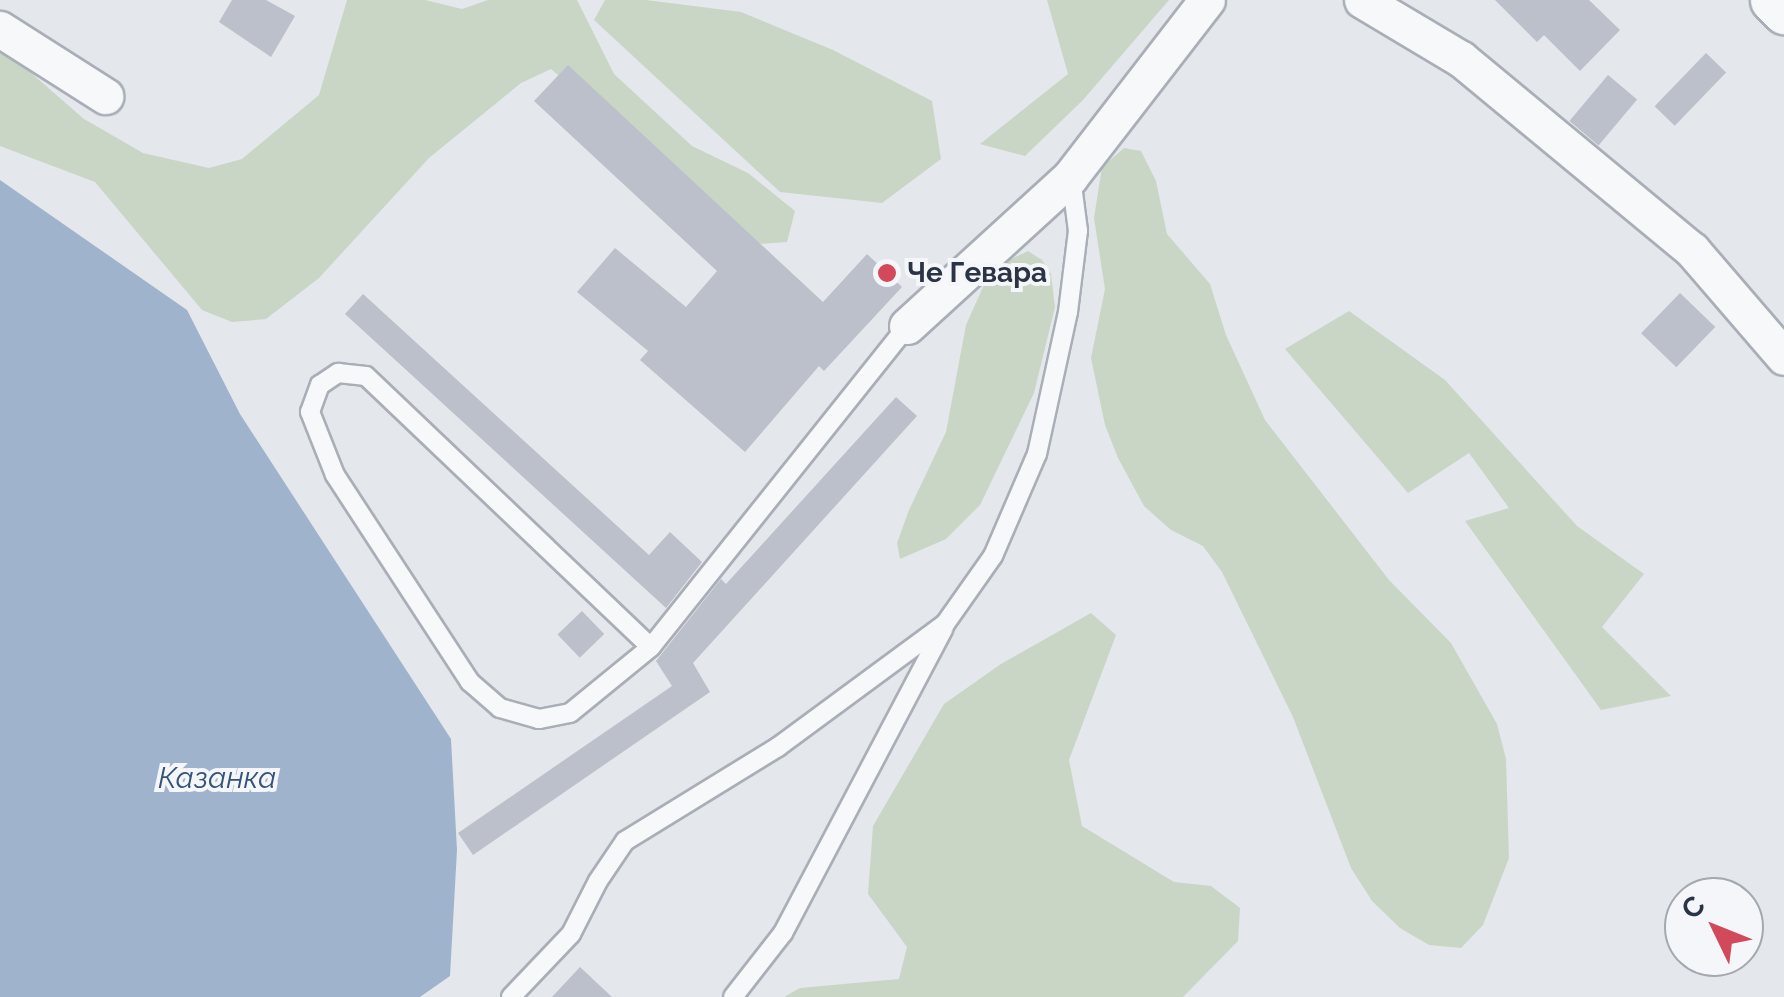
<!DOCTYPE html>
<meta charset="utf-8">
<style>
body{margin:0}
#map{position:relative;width:1784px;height:997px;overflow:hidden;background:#e4e7ec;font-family:Raleway,sans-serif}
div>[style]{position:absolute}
.green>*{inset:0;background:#c9d6c5}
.water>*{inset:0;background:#9fb4cc}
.building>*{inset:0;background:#bbc0ca;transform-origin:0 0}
.roads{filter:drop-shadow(2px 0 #a9aeb7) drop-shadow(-2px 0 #a9aeb7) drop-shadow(0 2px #a9aeb7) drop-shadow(0 -2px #a9aeb7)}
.service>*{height:18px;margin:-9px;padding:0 9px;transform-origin:9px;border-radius:9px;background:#f7f8fa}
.minor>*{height:35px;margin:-17.5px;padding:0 17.5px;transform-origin:17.5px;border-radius:17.5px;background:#f7f8fa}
.tertiary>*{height:45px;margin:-22.5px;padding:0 22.5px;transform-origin:22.5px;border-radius:22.5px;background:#f7f8fa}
.dots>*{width:28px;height:28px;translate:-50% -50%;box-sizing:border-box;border:5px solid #f4f6f9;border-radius:50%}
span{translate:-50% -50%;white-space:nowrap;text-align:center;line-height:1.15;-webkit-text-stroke:8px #f4f6f9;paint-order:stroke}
.poi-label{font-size:28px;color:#2b3445;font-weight:700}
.left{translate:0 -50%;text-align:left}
.water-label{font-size:30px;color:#34527a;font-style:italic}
.north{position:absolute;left:1664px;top:877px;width:100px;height:100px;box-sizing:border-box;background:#f4f6f9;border:2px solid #a4a8b1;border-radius:50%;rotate:313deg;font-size:28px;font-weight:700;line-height:40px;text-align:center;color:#2b3445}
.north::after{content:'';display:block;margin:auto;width:35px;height:45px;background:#d1495b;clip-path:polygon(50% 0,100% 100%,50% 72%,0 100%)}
</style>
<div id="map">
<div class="green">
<div style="clip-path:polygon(347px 0,425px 0,462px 9px,488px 0,577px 0,614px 74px,692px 146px,748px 173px,795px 211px,787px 242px,758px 244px,551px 69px,521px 83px,429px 158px,319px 278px,266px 319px,232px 322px,202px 310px,95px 182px,0 146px,0 46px,84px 119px,143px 153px,209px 168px,242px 159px,319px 95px)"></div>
<div style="clip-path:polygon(605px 0,646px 0,741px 12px,833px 50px,932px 101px,941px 159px,882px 203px,780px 192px,594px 20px)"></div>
<div style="clip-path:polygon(1047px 0,1169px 0,1083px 100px,1025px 156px,980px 144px,1068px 74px)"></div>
<div style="clip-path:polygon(1124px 148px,1141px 151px,1156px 181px,1167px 234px,1210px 284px,1226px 335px,1265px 420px,1389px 580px,1451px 643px,1497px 724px,1506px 759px,1509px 858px,1483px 925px,1461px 948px,1429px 945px,1400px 928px,1372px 901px,1351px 868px,1293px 717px,1222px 572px,1203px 546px,1171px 530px,1144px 506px,1118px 458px,1105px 425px,1091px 358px,1105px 289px,1094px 218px,1102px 167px)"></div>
<div style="clip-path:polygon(1028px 251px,1042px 260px,1051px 274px,1055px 307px,1034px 393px,980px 505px,946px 539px,900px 559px,897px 543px,909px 510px,946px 432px,966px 325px,987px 278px,999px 265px)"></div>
<div style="clip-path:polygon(1349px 311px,1445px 380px,1577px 526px,1644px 574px,1602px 627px,1671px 696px,1601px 710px,1465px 521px,1509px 508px,1469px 453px,1408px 493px,1285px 349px)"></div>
<div style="clip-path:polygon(1091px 613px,1116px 635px,1069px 760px,1082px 826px,1174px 882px,1211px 886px,1240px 908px,1238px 941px,1183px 997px,784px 997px,800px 988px,899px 979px,907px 947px,868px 894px,873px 826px,944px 704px,1001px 664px)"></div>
</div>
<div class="water">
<div style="clip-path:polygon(0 180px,187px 310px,240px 414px,451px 739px,457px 850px,450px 976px,420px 997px,0 997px)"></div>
</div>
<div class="building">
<div style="clip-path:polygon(232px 0,266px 0,295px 16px,271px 57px,219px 22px)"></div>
<div style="clip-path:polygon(1495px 0,1589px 0,1620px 30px,1580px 71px,1544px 35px,1537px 42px)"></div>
<div style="left:1706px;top:53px;width:28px;height:74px;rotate:44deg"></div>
<div style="clip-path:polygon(568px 65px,823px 302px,867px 254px,902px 287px,824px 371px,819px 366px,745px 452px,640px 360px,648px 351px,577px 292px,615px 248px,686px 307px,717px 271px,534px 101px)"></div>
<div style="left:1608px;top:75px;width:38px;height:60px;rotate:40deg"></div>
<div style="left:1680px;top:293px;width:49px;height:56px;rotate:44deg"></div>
<div style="clip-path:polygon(363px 294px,649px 555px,670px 532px,702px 562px,666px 608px,345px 314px)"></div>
<div style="clip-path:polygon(896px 397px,917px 416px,693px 663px,710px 692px,473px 855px,458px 833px,672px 686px,656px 661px,721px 579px,726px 584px)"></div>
<div style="left:582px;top:611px;width:32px;height:34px;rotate:46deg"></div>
<div style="clip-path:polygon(580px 967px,612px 997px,552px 997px)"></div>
</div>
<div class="roads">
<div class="service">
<div style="left:651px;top:647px;width:104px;rotate:140.8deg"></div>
<div style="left:570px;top:713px;width:32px;rotate:169deg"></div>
<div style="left:539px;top:719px;width:41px;rotate:-164.2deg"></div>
<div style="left:500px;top:708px;width:40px;rotate:-139deg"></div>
<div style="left:470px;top:682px;width:247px;rotate:-123.1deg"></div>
<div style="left:335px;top:475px;width:68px;rotate:-111.6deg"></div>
<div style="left:310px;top:412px;width:29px;rotate:-70deg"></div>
<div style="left:320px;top:385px;width:22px;rotate:-34deg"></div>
<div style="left:338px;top:373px;width:28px;rotate:6deg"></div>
<div style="left:366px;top:376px;width:393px;rotate:43.6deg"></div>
<div style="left:651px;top:647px;width:411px;rotate:-51.4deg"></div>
<div style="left:511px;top:997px;width:87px;rotate:-46.4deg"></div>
<div style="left:571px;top:934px;width:59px;rotate:-63deg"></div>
<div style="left:598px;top:881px;width:48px;rotate:-56deg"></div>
<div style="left:625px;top:841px;width:180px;rotate:-31.6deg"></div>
<div style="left:778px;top:747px;width:207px;rotate:-36.4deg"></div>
<div style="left:945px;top:624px;width:83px;rotate:-54.8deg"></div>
<div style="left:993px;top:556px;width:111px;rotate:-66.7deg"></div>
<div style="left:1037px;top:454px;width:145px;rotate:-77.7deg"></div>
<div style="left:1068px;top:312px;width:82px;rotate:-83deg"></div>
<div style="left:1078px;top:231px;width:54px;rotate:-97.4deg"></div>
<div style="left:733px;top:997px;width:81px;rotate:-52deg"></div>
<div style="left:783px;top:933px;width:344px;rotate:-62.2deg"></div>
</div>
<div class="minor">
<div style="left:1362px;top:0;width:115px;rotate:30.8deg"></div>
<div style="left:1461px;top:59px;width:300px;rotate:39.6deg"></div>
<div style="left:1692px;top:250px;width:141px;rotate:49.3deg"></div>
<div style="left:0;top:29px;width:125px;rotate:32.5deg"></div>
<div style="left:907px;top:326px;width:221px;rotate:-42.4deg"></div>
<div style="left:1070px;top:177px;width:224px;rotate:-52.3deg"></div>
</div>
<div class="tertiary">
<div style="left:1773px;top:0;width:16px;rotate:45deg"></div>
</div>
</div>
<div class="dots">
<div style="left:887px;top:273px;background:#d1495b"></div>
</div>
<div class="poi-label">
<span class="left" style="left:907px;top:273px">Че Гевара</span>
</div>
<div class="water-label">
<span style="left:217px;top:778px">Казанка</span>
</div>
<div class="north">С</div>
</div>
